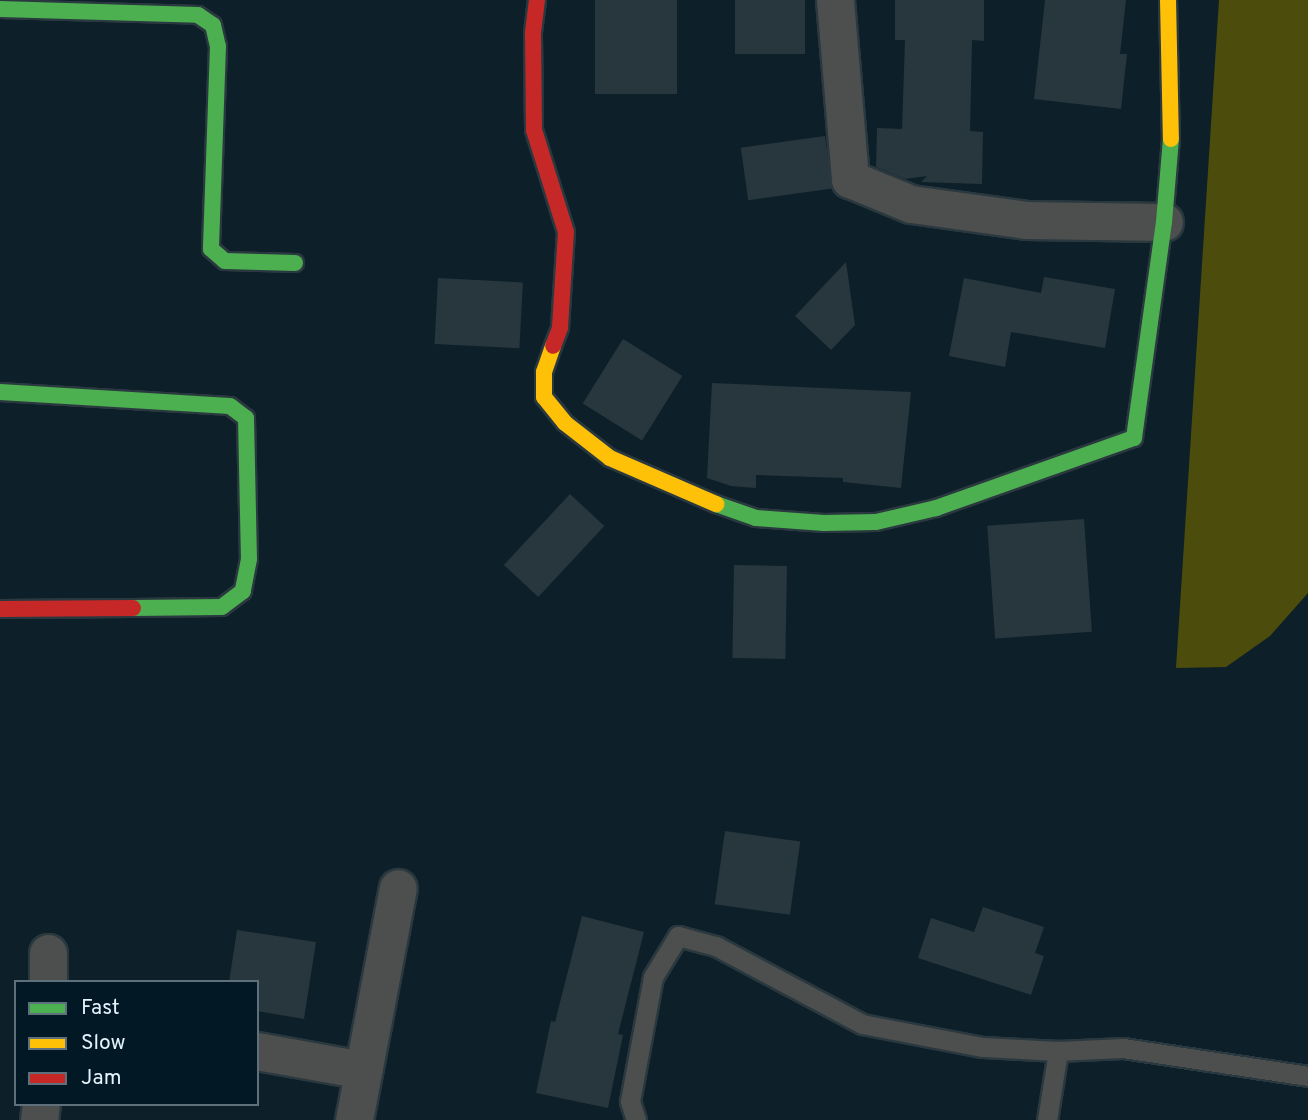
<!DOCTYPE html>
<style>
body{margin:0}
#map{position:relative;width:1308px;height:1120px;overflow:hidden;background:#0d1f28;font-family:Overpass,sans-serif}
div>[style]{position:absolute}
.forest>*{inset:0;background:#4c4d0c}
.building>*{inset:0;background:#28373e;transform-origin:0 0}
.roads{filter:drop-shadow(2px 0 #2a383f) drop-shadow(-2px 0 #2a383f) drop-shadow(0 2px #2a383f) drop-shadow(0 -2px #2a383f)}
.lane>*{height:19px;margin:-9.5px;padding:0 9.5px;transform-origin:9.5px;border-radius:9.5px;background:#4c4f4d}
.street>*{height:37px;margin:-18.5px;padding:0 18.5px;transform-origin:18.5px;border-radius:18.5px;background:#4c4f4d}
.fast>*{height:16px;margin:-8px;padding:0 8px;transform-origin:8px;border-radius:8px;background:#4caf50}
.slow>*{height:16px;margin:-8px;padding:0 8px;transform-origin:8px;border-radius:8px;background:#ffc107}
.jam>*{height:16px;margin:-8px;padding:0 8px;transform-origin:8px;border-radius:8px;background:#c62828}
span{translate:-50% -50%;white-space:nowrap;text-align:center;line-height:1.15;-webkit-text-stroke:6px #021925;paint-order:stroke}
.legend{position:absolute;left:14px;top:980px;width:245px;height:126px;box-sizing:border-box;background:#021925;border:2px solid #5d707b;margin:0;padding:9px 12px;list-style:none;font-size:21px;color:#e5f3fc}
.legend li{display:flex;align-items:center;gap:14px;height:35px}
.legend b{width:35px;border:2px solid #5d707b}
</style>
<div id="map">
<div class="forest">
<div style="clip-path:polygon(1219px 0,1308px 0,1308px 593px,1270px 636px,1226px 667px,1176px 668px)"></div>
</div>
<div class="building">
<div style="left:595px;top:0;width:82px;height:94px"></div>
<div style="left:735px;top:0;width:70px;height:54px"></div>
<div style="clip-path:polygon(895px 0,984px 0,984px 41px,972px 40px,970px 131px,983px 132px,982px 184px,921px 182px,927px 176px,905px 179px,876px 167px,877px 128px,902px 129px,905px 40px,895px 40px)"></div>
<div style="clip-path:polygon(1045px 0,1126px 0,1120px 54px,1127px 54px,1121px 109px,1034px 99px)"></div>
<div style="left:825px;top:136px;width:53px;height:85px;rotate:82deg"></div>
<div style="clip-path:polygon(846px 262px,855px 325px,831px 350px,795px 316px)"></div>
<div style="clip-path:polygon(1044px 277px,1115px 289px,1105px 348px,1011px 332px,1005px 367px,949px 356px,964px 278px,1041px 293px)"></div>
<div style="left:438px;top:278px;width:85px;height:66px;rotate:3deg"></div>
<div style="left:623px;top:339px;width:70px;height:76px;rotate:32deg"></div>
<div style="clip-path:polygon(712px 383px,911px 392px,901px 488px,843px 482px,843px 478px,756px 475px,756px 488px,731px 486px,707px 478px)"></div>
<div style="left:570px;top:494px;width:47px;height:97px;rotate:43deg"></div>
<div style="left:1084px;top:519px;width:113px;height:97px;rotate:86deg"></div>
<div style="left:734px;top:565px;width:53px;height:93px;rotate:1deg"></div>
<div style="left:725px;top:831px;width:76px;height:74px;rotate:8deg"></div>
<div style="clip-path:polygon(983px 907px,1044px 927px,1035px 953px,1044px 956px,1031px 995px,918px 958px,931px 918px,974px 932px)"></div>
<div style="clip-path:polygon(582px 916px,644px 932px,618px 1034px,623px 1035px,608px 1108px,536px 1093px,551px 1021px,555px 1022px)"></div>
<div style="clip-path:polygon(237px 930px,316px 942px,304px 1019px,257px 1011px,257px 982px,229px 982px)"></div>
</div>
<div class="roads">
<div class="lane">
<div style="left:636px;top:1120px;width:20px;rotate:-108deg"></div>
<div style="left:630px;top:1101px;width:126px;rotate:-79.5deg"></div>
<div style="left:653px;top:977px;width:48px;rotate:-58.6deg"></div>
<div style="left:678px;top:936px;width:39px;rotate:15deg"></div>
<div style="left:716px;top:946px;width:166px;rotate:28.1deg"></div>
<div style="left:862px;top:1024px;width:123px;rotate:10.8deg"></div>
<div style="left:983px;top:1047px;width:75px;rotate:3.1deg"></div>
<div style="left:1058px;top:1051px;width:65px;rotate:-2.6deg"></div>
<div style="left:1123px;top:1048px;width:187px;rotate:8.6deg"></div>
<div style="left:1047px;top:1120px;width:70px;rotate:-80.9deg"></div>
</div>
<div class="street">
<div style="left:835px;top:0;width:180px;rotate:85.2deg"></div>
<div style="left:850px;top:179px;width:66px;rotate:22.3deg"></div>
<div style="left:911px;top:204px;width:116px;rotate:7.9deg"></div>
<div style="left:1026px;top:220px;width:138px;rotate:0.8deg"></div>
<div style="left:48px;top:982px;width:29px;rotate:-90deg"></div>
<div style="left:257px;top:1051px;width:108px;rotate:10.2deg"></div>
<div style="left:39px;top:1120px;width:16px;rotate:-83deg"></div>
<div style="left:354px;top:1120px;width:236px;rotate:-79.3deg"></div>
</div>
<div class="fast">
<div style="left:0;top:9px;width:198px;rotate:1.7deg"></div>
<div style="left:198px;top:15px;width:18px;rotate:34deg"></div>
<div style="left:213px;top:25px;width:22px;rotate:77deg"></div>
<div style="left:218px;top:46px;width:203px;rotate:92deg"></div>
<div style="left:211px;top:249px;width:18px;rotate:41deg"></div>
<div style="left:225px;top:261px;width:70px;rotate:1.6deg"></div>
<div style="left:0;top:392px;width:230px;rotate:3.5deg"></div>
<div style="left:230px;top:406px;width:20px;rotate:37deg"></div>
<div style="left:246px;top:418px;width:141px;rotate:88.8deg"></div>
<div style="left:249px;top:559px;width:33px;rotate:101deg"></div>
<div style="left:243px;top:591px;width:26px;rotate:143deg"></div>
<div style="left:222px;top:607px;width:89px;rotate:179.4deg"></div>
<div style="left:716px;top:504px;width:42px;rotate:19.3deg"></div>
<div style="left:756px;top:518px;width:68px;rotate:4.2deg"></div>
<div style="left:824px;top:523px;width:52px;rotate:-1.1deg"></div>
<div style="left:876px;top:522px;width:62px;rotate:-13.1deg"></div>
<div style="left:936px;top:508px;width:210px;rotate:-19.5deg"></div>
<div style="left:1134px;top:438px;width:218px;rotate:-82.1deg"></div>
<div style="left:1164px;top:222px;width:83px;rotate:-85.2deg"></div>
</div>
<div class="slow">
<div style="left:1168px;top:0;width:139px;rotate:88.8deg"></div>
<div style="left:553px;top:346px;width:28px;rotate:109deg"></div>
<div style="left:544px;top:372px;width:25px;rotate:90deg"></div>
<div style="left:544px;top:397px;width:33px;rotate:51deg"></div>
<div style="left:565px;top:423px;width:57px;rotate:37.9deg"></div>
<div style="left:610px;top:458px;width:116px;rotate:23.5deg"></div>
</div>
<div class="jam">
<div style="left:537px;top:0;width:34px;rotate:97deg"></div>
<div style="left:533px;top:34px;width:96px;rotate:89.4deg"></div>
<div style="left:534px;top:130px;width:107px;rotate:72.6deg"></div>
<div style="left:566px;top:232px;width:96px;rotate:93.6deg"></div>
<div style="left:560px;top:328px;width:19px;rotate:111deg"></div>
<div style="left:0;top:609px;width:133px;rotate:-0.4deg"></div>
</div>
</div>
<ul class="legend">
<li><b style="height:9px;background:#4caf50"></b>Fast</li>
<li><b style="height:9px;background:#ffc107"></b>Slow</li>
<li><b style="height:9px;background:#c62828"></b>Jam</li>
</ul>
</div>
